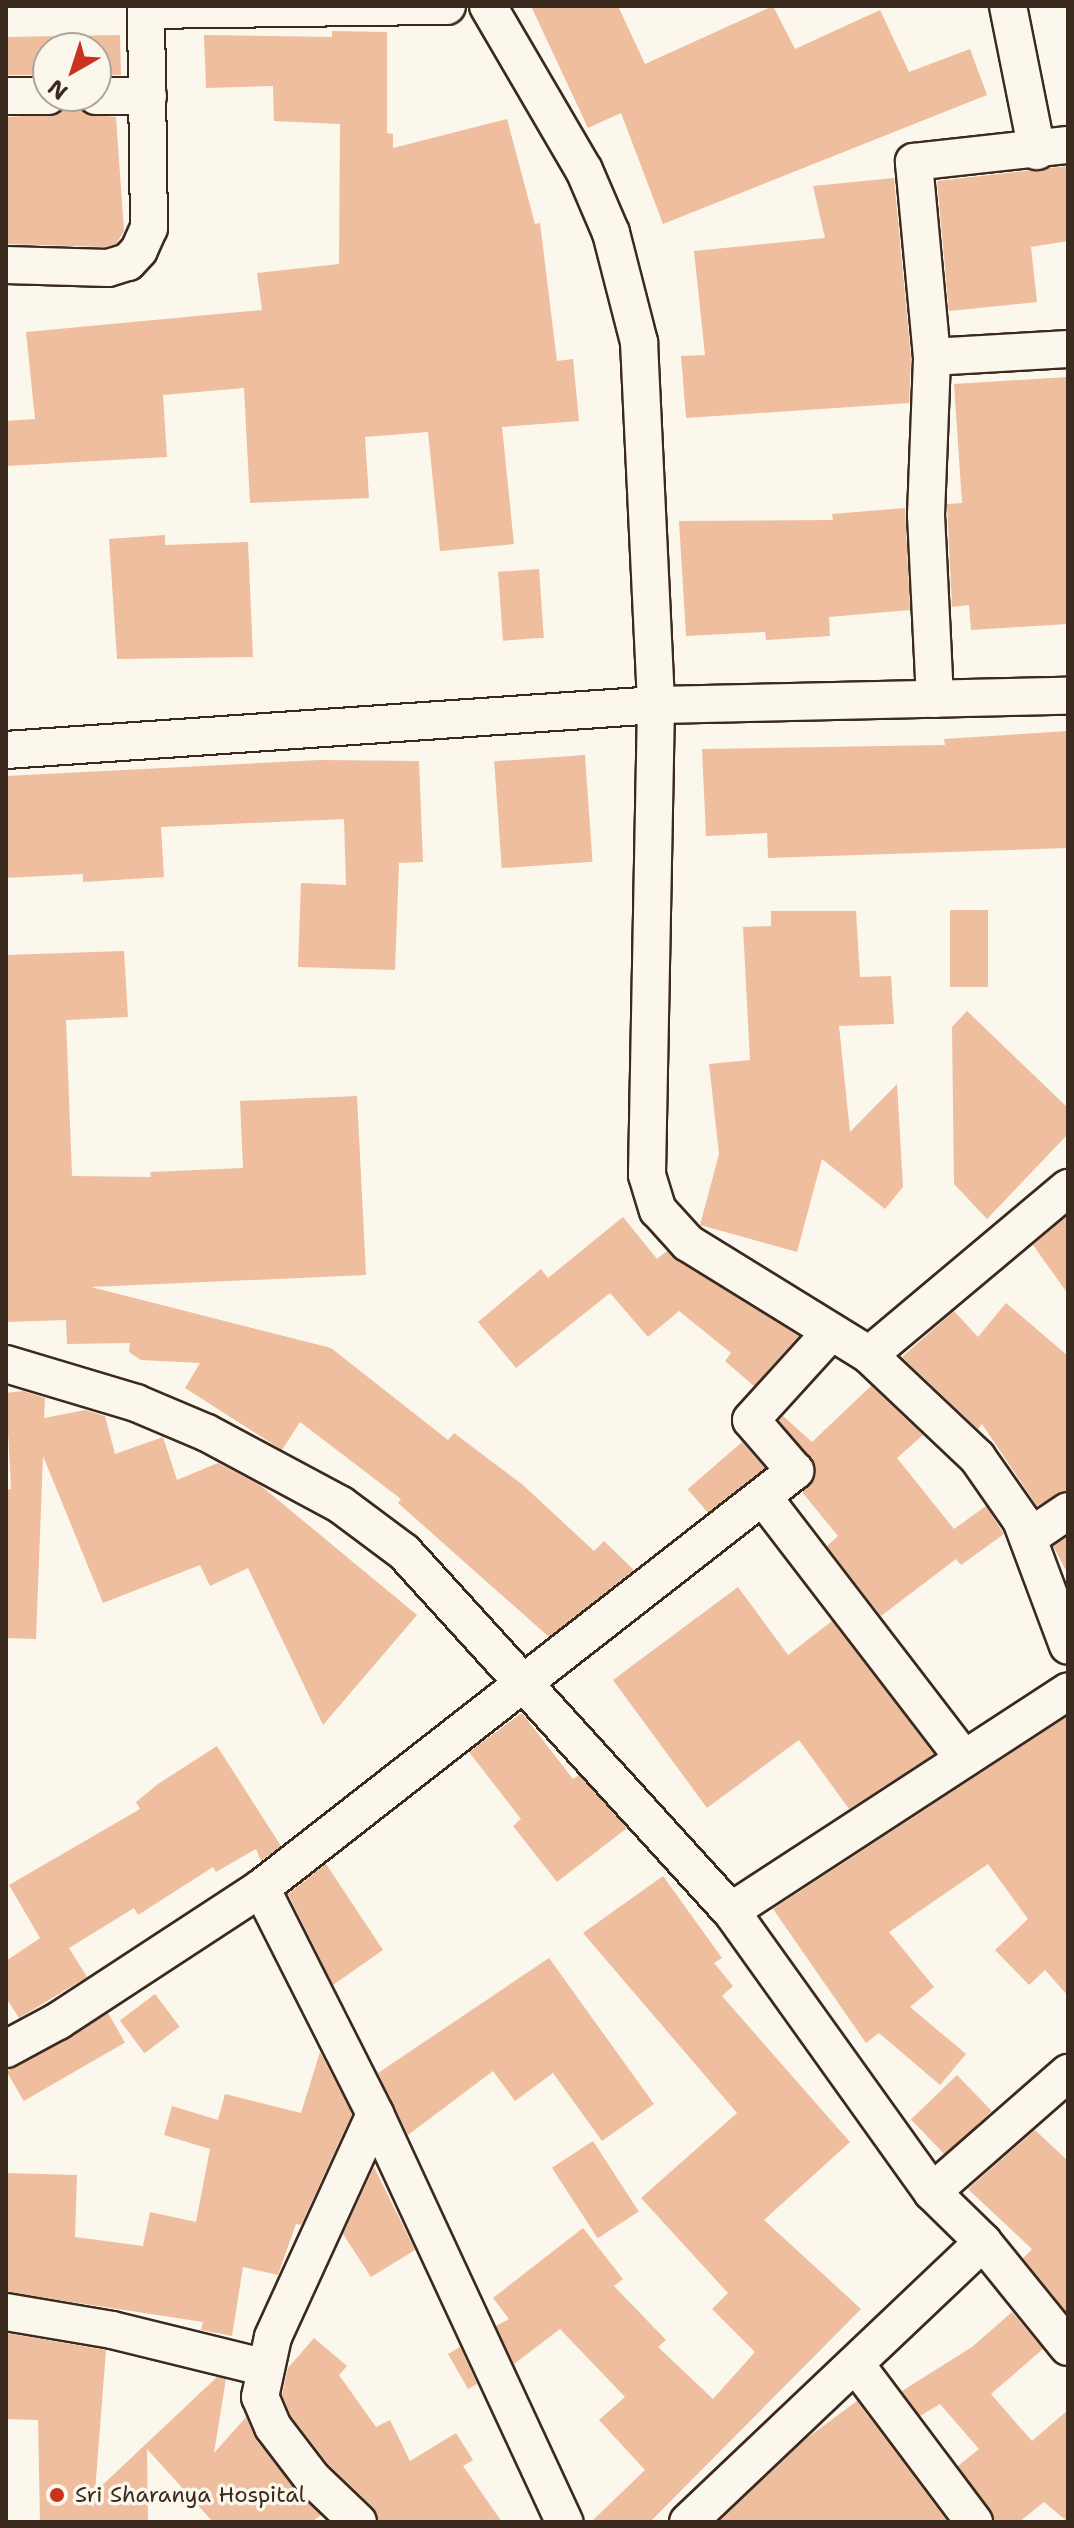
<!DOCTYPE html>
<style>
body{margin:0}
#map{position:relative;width:1074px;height:2528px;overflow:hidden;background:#fbf7ec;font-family:"Shantell Sans",sans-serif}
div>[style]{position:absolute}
.building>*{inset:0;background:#eebe9e;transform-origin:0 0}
.roads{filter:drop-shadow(2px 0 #3b2a1e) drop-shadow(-2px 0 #3b2a1e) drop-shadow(0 2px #3b2a1e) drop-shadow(0 -2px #3b2a1e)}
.street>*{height:36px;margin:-18px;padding:0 18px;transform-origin:18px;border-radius:18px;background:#fbf7ec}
.dots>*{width:22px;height:22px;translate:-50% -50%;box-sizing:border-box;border:4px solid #fbf7ec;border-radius:50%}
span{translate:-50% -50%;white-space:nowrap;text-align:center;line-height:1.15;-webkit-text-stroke:7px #fbf7ec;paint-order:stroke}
.poi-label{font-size:22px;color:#3b2a1e}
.left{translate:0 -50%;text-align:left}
.frame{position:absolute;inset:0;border:8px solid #3b2a1e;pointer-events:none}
.north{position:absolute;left:32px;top:32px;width:80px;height:80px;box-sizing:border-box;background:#fbf7ec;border:2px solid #aea59a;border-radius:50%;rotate:219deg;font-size:22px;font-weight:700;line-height:32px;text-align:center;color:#3b2a1e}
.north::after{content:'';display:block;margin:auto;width:28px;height:36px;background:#c8321e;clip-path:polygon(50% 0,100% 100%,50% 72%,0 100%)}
</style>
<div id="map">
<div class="building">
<div style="clip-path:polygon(531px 6px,618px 6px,645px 64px,773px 6px,795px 49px,880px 10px,909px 72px,970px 49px,987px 95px,663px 224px,621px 113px,588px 128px)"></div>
<div style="clip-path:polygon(332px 31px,387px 32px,387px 133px,393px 134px,393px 148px,507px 119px,535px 224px,540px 223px,557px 361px,573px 359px,579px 421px,502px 427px,514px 544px,440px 551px,428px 432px,365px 437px,369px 498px,250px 503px,244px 388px,163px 395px,167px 457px,7px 466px,6px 421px,35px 419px,26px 332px,262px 310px,257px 273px,339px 264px,340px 124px,274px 121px,273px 86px,206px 88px,204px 35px,332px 37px)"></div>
<div style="clip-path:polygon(120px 35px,121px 75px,96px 75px,96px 48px,48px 48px,48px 75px,6px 75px,6px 37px)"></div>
<div style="clip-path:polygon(69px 96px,75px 96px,86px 114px,116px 117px,124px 231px,116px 244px,105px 247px,6px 244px,6px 117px,58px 114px)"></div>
<div style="clip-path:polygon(1068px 166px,1068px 241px,1031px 247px,1037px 302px,949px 311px,937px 181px)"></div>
<div style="clip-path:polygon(894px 178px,911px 358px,909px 403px,686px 418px,681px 356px,705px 355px,694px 251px,825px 238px,813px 186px)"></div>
<div style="clip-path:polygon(1068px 377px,1068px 624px,971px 630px,969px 605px,952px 607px,947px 504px,962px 503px,954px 384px)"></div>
<div style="clip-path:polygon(905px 508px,910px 610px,829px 617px,830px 636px,766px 640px,765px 632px,686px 636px,679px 521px,833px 520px,832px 514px)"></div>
<div style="clip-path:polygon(165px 535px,165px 545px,248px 542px,253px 657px,117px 659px,109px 539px)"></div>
<div style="left:539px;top:569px;width:69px;height:41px;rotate:86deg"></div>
<div style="clip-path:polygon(1068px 731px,1068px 848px,768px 858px,767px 833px,706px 836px,702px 749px,945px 745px,944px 739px)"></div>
<div style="left:585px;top:755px;width:107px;height:91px;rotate:86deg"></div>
<div style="clip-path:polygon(320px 760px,419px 761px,423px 862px,399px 863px,395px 970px,298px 967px,301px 883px,346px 885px,344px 819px,161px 827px,164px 877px,83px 882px,83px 874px,6px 878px,6px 776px)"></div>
<div style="left:950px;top:910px;width:38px;height:77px"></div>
<div style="clip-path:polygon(771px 911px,856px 911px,860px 977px,891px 976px,894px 1024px,839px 1026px,850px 1132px,897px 1084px,903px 1187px,885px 1209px,822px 1159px,797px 1252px,700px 1225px,719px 1154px,709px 1064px,750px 1060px,743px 927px,771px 926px)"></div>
<div style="clip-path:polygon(124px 951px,128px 1017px,66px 1020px,72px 1176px,151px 1177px,150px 1172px,243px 1168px,240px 1101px,357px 1096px,366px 1275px,91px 1287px,331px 1348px,448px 1440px,454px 1433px,523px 1485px,594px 1551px,604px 1541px,634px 1570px,549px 1637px,398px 1503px,401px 1499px,300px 1422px,282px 1450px,185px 1388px,200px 1363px,141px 1360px,129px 1352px,130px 1343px,67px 1344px,66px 1320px,6px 1322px,6px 955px)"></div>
<div style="clip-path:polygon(967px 1011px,1068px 1108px,1068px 1134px,987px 1219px,954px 1184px,952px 1027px)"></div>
<div style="clip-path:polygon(1068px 1215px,1068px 1294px,1033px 1245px)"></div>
<div style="clip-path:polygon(623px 1217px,657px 1259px,667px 1251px,799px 1336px,754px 1386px,725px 1361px,731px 1353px,679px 1311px,648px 1337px,610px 1293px,516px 1368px,478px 1322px,541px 1269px,548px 1278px)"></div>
<div style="clip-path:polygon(1006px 1303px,1068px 1356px,1068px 1490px,1037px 1506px,982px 1424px,978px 1429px,902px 1357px,954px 1311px,978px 1337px)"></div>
<div style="clip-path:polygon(871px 1386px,923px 1435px,897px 1458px,954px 1529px,986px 1506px,1004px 1534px,961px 1565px,956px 1559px,881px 1616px,827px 1546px,838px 1536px,802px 1492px,814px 1479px,815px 1467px,779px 1420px,783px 1416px,812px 1442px)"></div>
<div style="clip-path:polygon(23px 1391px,45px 1398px,44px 1418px,85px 1410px,105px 1416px,115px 1454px,163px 1437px,177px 1480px,218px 1463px,260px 1485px,417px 1615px,323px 1725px,248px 1568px,210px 1586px,200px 1565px,103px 1603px,43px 1456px,36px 1639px,6px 1638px,6px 1490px,11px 1489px,6px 1393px)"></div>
<div style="left:742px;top:1442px;width:35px;height:72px;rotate:49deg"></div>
<div style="clip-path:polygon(1068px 1536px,1068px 1574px,1053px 1546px)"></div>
<div style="clip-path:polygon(738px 1587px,788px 1655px,832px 1621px,934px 1754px,849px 1809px,799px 1740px,707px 1808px,613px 1680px)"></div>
<div style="clip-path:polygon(522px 1713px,573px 1779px,579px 1775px,627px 1828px,557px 1882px,513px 1826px,521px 1819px,469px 1752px)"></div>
<div style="clip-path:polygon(1068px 1716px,1068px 1996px,1045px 1970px,1029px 1985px,995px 1950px,1028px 1919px,988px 1864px,889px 1932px,934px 1987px,910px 2007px,966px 2054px,940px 2085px,879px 2033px,866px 2043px,773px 1909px)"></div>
<div style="clip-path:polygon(217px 1746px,281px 1846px,261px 1861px,256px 1849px,216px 1872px,213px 1867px,138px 1915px,134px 1908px,69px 1948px,87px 1977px,19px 2018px,6px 1998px,6px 1961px,40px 1938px,9px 1885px,140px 1809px,136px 1802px,158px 1784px)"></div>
<div style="clip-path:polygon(326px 1864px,383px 1950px,333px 1985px,288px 1894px)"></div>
<div style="clip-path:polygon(663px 1876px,722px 1958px,714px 1963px,733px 1986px,722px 1996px,850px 2142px,764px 2220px,861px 2309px,650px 2522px,591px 2522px,645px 2470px,599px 2420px,625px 2397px,560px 2329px,514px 2364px,496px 2326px,509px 2319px,493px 2298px,583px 2228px,623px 2279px,614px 2286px,666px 2340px,658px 2347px,713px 2399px,755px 2352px,712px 2309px,728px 2293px,641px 2198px,737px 2113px,583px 1933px)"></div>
<div style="clip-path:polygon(549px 1958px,654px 2104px,602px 2141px,553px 2073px,515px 2101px,493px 2071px,408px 2135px,378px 2073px)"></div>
<div style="left:155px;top:1994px;width:41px;height:44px;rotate:53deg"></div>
<div style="left:108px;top:2013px;width:34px;height:117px;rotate:60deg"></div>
<div style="clip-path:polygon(320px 2052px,352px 2114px,301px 2225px,296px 2224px,278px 2275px,243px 2267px,232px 2336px,201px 2330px,203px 2322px,6px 2292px,6px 2173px,77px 2175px,75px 2237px,143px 2246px,150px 2212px,196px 2222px,210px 2149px,164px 2135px,172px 2106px,218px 2120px,225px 2094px,301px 2113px)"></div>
<div style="left:957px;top:2075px;width:50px;height:64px;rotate:46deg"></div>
<div style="clip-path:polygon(1035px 2130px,1068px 2161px,1068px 2314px,1023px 2258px,1032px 2249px,968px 2189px)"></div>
<div style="left:593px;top:2141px;width:84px;height:49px;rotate:57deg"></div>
<div style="clip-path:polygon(374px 2167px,415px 2250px,371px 2277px,343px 2234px)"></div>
<div style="clip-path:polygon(1012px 2312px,1043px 2349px,991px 2394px,1032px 2441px,1068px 2410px,1068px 2522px,1044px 2502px,1019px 2522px,995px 2522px,958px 2466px,979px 2449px,940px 2404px,920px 2416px,902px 2391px,972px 2347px)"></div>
<div style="clip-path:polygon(6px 2333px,106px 2350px,95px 2492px,217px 2377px,226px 2379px,214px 2453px,246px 2417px,256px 2440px,321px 2515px,312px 2522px,213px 2522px,147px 2449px,148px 2522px,40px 2522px,38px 2420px,6px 2419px)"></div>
<div style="clip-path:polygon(314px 2338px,347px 2366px,339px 2375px,376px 2427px,390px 2420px,410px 2461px,456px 2433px,473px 2460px,463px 2466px,502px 2522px,379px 2522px,373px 2507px,328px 2464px,291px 2416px,282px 2395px,288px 2368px)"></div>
<div style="clip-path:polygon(460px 2347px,477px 2384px,468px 2389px,448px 2354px)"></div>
<div style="clip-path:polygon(857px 2401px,948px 2522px,718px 2522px,807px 2438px)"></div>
</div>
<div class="roads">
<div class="street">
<div style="left:488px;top:6px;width:190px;rotate:59.7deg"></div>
<div style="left:584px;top:170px;width:69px;rotate:66.8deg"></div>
<div style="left:611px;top:233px;width:113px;rotate:75.6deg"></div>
<div style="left:639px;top:342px;width:363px;rotate:87.3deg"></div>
<div style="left:656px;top:705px;width:470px;rotate:91.1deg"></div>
<div style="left:647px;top:1175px;width:37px;rotate:73deg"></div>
<div style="left:658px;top:1210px;width:45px;rotate:47.7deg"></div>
<div style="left:688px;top:1243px;width:213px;rotate:31.7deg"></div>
<div style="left:869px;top:1355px;width:149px;rotate:43.4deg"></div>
<div style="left:977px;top:1457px;width:77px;rotate:55.1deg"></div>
<div style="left:1021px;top:1520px;width:134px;rotate:69.5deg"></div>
<div style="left:1008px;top:6px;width:148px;rotate:78.7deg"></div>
<div style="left:147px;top:10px;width:300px;rotate:-0.8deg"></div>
<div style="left:6px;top:96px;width:42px"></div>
<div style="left:96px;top:96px;width:52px"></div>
<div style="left:6px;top:265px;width:102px;rotate:1.7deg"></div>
<div style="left:108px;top:268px;width:21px;rotate:-17deg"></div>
<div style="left:128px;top:262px;width:16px;rotate:-47deg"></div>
<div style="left:139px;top:250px;width:24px;rotate:-66deg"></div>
<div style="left:149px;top:228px;width:222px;rotate:-90.8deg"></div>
<div style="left:932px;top:357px;width:136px;rotate:-3.4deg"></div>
<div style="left:935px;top:699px;width:184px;rotate:-92.8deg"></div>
<div style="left:926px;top:515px;width:158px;rotate:-87.8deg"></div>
<div style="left:932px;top:357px;width:196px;rotate:-95.3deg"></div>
<div style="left:914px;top:162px;width:155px;rotate:-6.3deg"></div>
<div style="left:6px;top:750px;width:652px;rotate:-3.96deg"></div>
<div style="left:656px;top:705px;width:412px;rotate:-1.3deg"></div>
<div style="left:869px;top:1355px;width:260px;rotate:-40deg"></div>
<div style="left:6px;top:1364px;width:136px;rotate:16.7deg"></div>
<div style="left:136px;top:1403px;width:77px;rotate:22.9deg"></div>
<div style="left:207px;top:1433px;width:152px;rotate:28.2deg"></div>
<div style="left:341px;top:1505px;width:79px;rotate:36.7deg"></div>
<div style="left:404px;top:1552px;width:486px;rotate:47.7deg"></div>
<div style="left:731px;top:1911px;width:345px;rotate:54.4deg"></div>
<div style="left:932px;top:2192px;width:71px;rotate:44.4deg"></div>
<div style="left:983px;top:2242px;width:135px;rotate:51deg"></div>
<div style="left:763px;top:1497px;width:330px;rotate:52.5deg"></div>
<div style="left:1028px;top:1538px;width:48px;rotate:-34deg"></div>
<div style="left:261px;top:1888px;width:253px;rotate:63.2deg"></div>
<div style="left:375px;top:2114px;width:450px;rotate:65.1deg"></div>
<div style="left:731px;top:1911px;width:402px;rotate:-33.1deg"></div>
<div style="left:6px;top:2049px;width:59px;rotate:-28.3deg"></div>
<div style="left:58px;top:2021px;width:243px;rotate:-33.2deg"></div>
<div style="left:261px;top:1888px;width:678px;rotate:-37.99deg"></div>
<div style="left:795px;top:1471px;width:67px;rotate:-130.8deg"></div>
<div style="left:751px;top:1420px;width:119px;rotate:-47.7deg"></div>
<div style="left:932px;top:2192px;width:181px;rotate:-41.2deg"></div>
<div style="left:6px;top:2312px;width:108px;rotate:9.6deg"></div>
<div style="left:112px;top:2330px;width:155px;rotate:13.8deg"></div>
<div style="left:857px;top:2366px;width:195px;rotate:53.1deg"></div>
<div style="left:358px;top:2522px;width:64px;rotate:-136.3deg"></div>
<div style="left:312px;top:2478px;width:64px;rotate:-127.4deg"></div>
<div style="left:273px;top:2427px;width:33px;rotate:-113deg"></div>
<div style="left:260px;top:2397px;width:61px;rotate:-77.8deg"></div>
<div style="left:273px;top:2337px;width:245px;rotate:-65.4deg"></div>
<div style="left:688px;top:2522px;width:407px;rotate:-43.5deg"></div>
</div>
</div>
<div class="dots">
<div style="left:57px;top:2495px;background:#c8321e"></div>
</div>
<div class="poi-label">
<span class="left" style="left:75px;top:2495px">Sri Sharanya Hospital</span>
</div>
<div class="frame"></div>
<div class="north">N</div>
</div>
